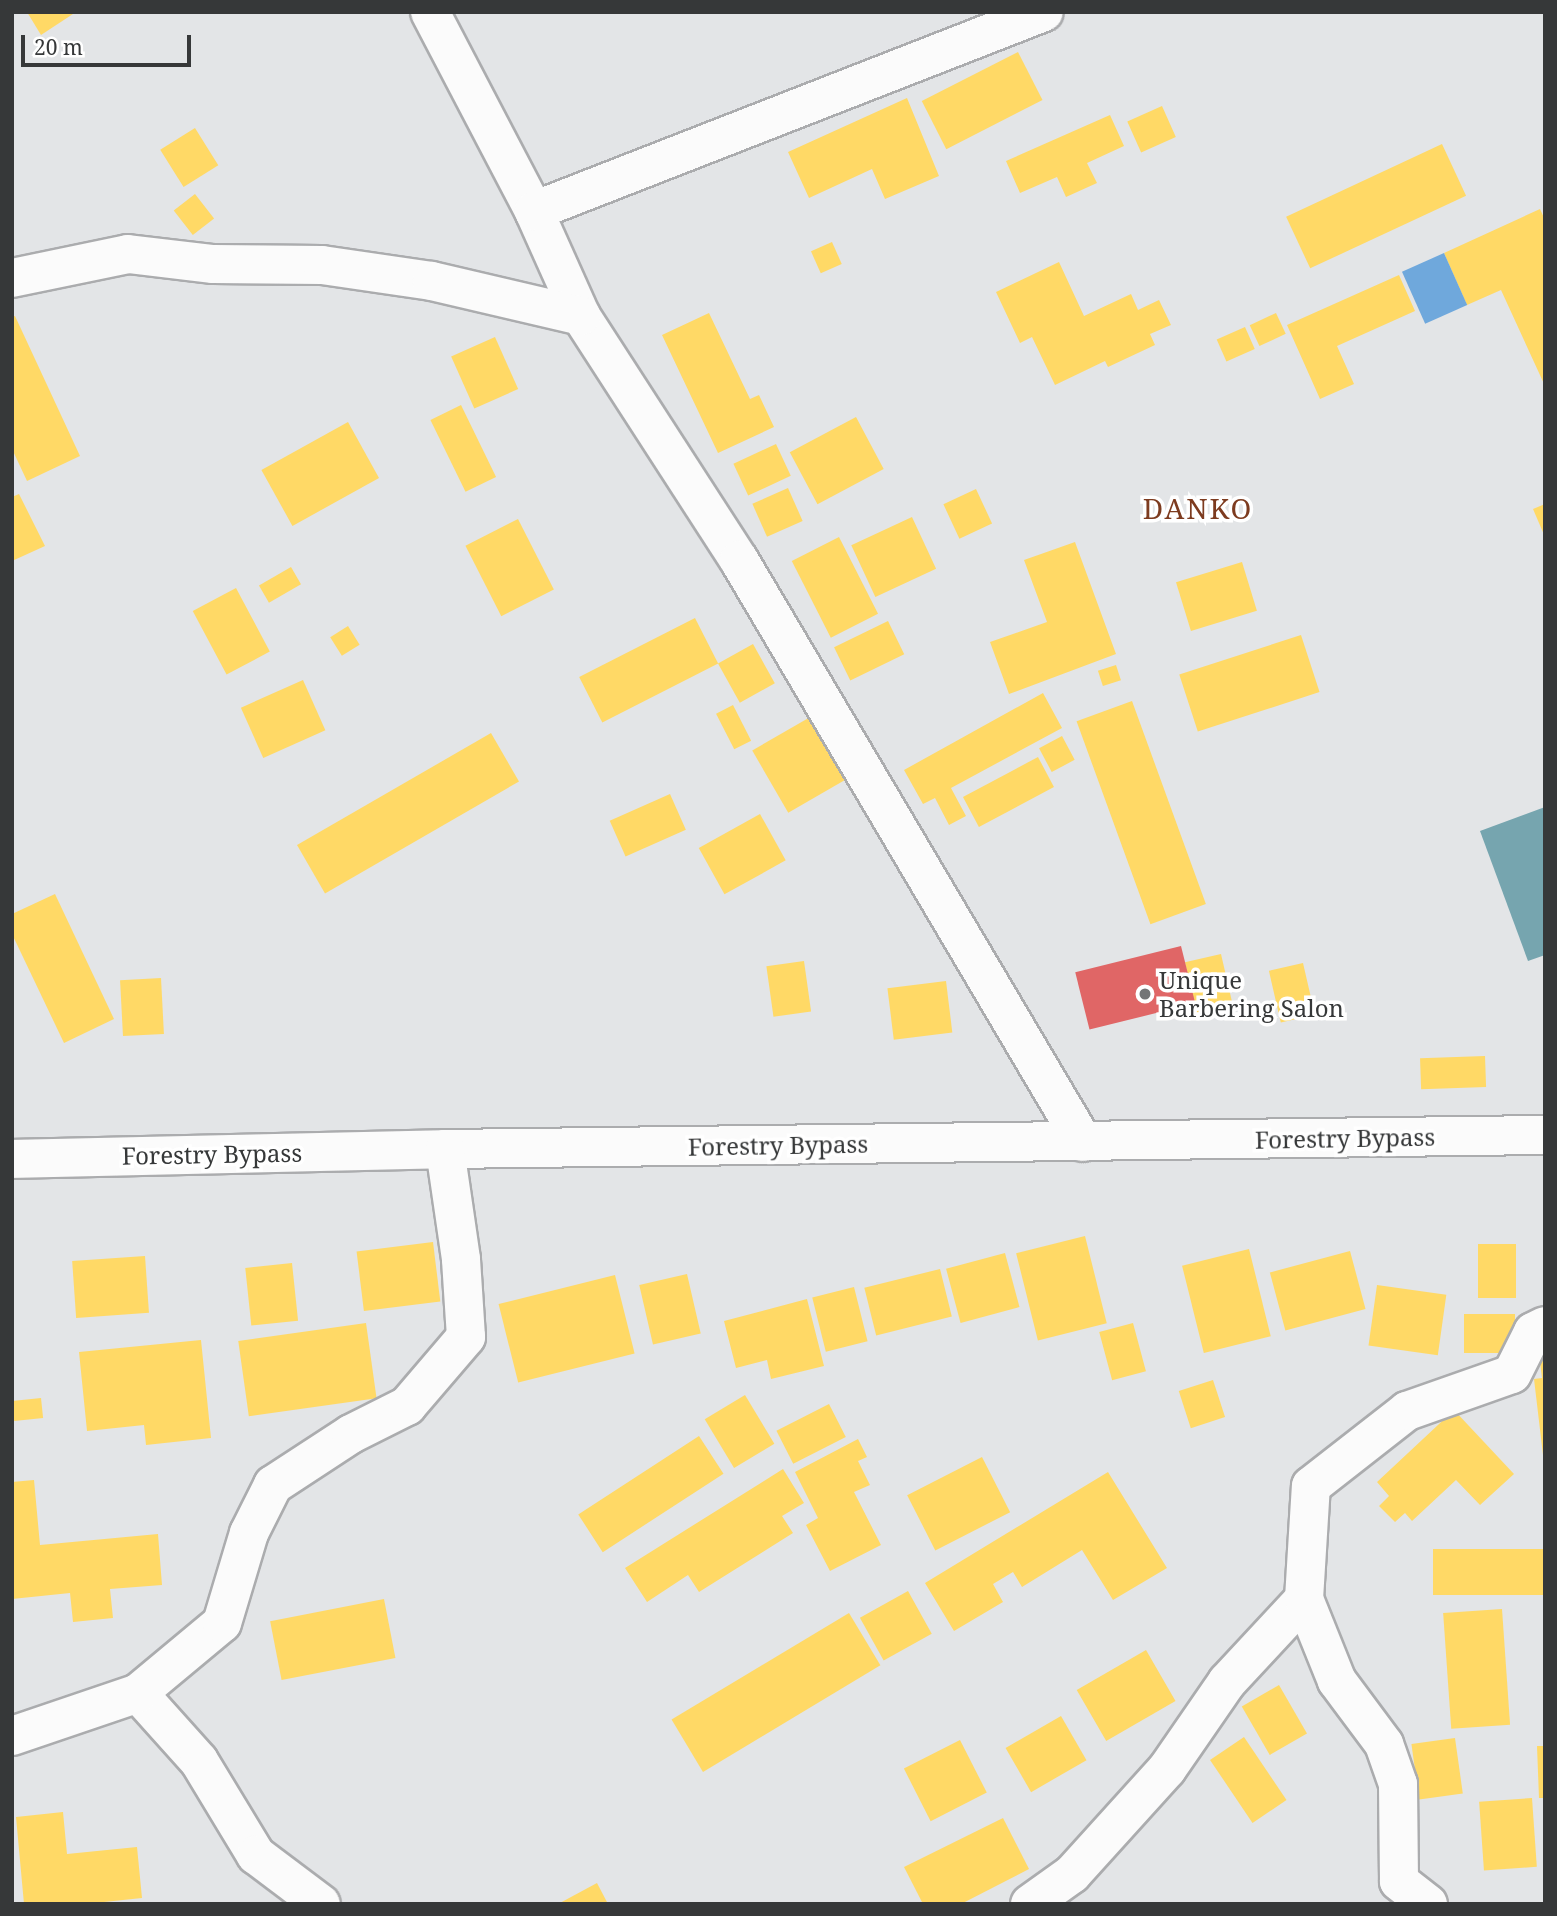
<!DOCTYPE html>
<style>
body{margin:0}
#map{position:relative;width:1557px;height:1916px;overflow:hidden;background:#e3e5e7;font-family:"Noto Serif",serif}
div>[style]{position:absolute}
.homes>*{inset:0;background:#ffd966;transform-origin:0 0}
.shops>*{inset:0;background:#e06666;transform-origin:0 0}
.schools>*{inset:0;background:#6fa8dc;transform-origin:0 0}
.public>*{inset:0;background:#76a5af}
.roads{filter:drop-shadow(2px 0 #abacae) drop-shadow(-2px 0 #abacae) drop-shadow(0 2px #abacae) drop-shadow(0 -2px #abacae)}
.minor>*{height:38px;margin:-19px;padding:0 19px;transform-origin:19px;border-radius:19px;background:#fbfbfb}
.dots>*{width:19px;height:19px;translate:-50% -50%;box-sizing:border-box;border:4px solid #fff;border-radius:50%}
span{translate:-50% -50%;white-space:nowrap;text-align:center;line-height:1.15;-webkit-text-stroke:7px #fff;paint-order:stroke}
.poi-label{font-size:24px;color:#363839}
.left{translate:0 -50%;text-align:left}
.street-label{font-size:24px;color:#363839}
.quarter-label{font-size:28px;color:#7d3b1f;letter-spacing:2px}
.frame{position:absolute;inset:0;border:14px solid #363839;pointer-events:none}
.scale{position:absolute;left:21px;top:35px;width:170px;height:32px;box-sizing:border-box;border:4px solid #363839;border-top:0;padding-left:9px;font-size:21px;line-height:24px;white-space:nowrap;color:#363839;-webkit-text-stroke:5px #fff;paint-order:stroke}
</style>
<div id="map">
<div class="homes">
<div style="clip-path:polygon(27px 12px,76px 12px,41px 35px)"></div>
<div style="left:1018px;top:52px;width:54px;height:108px;rotate:63deg"></div>
<div style="clip-path:polygon(907px 98px,939px 176px,885px 199px,872px 169px,809px 198px,788px 152px)"></div>
<div style="left:1162px;top:106px;width:34px;height:38px;rotate:66deg"></div>
<div style="clip-path:polygon(1110px 115px,1124px 146px,1087px 163px,1097px 183px,1066px 197px,1057px 177px,1020px 193px,1006px 161px)"></div>
<div style="left:195px;top:128px;width:44px;height:41px;rotate:58deg"></div>
<div style="left:1442px;top:144px;width:57px;height:172px;rotate:65deg"></div>
<div style="left:195px;top:194px;width:31px;height:27px;rotate:52deg"></div>
<div style="clip-path:polygon(1540px 209px,1545px 220px,1545px 386px,1501px 290px,1467px 305px,1444px 253px)"></div>
<div style="left:832px;top:242px;width:24px;height:23px;rotate:66deg"></div>
<div style="clip-path:polygon(1059px 262px,1084px 316px,1131px 294px,1138px 310px,1159px 300px,1171px 325px,1150px 334px,1155px 345px,1108px 367px,1105px 361px,1055px 385px,1032px 337px,1020px 343px,996px 292px)"></div>
<div style="clip-path:polygon(1399px 275px,1415px 311px,1337px 346px,1354px 384px,1320px 399px,1287px 325px)"></div>
<div style="clip-path:polygon(709px 313px,750px 399px,759px 395px,774px 427px,718px 453px,662px 335px)"></div>
<div style="left:1276px;top:313px;width:23px;height:29px;rotate:65deg"></div>
<div style="clip-path:polygon(15px 316px,80px 456px,27px 481px,12px 449px,12px 317px)"></div>
<div style="left:1245px;top:327px;width:24px;height:31px;rotate:66deg"></div>
<div style="left:495px;top:337px;width:57px;height:48px;rotate:66deg"></div>
<div style="left:461px;top:405px;width:80px;height:34px;rotate:64deg"></div>
<div style="left:856px;top:417px;width:59px;height:75px;rotate:62deg"></div>
<div style="left:348px;top:422px;width:64px;height:99px;rotate:61deg"></div>
<div style="left:776px;top:444px;width:35px;height:47px;rotate:65deg"></div>
<div style="left:788px;top:488px;width:36px;height:39px;rotate:66deg"></div>
<div style="left:976px;top:489px;width:38px;height:36px;rotate:65deg"></div>
<div style="clip-path:polygon(19px 494px,45px 546px,12px 561px,12px 497px)"></div>
<div style="clip-path:polygon(1545px 504px,1545px 537px,1533px 509px)"></div>
<div style="left:912px;top:517px;width:57px;height:67px;rotate:65deg"></div>
<div style="left:518px;top:519px;width:79px;height:59px;rotate:63deg"></div>
<div style="left:839px;top:537px;width:86px;height:53px;rotate:63deg"></div>
<div style="clip-path:polygon(1075px 542px,1116px 654px,1009px 694px,990px 642px,1047px 622px,1024px 560px)"></div>
<div style="left:1242px;top:562px;width:51px;height:69px;rotate:73deg"></div>
<div style="left:291px;top:567px;width:20px;height:37px;rotate:60deg"></div>
<div style="left:236px;top:588px;width:72px;height:49px;rotate:62deg"></div>
<div style="left:695px;top:618px;width:51px;height:130px;rotate:63deg"></div>
<div style="left:888px;top:621px;width:37px;height:60px;rotate:64deg"></div>
<div style="left:348px;top:626px;width:22px;height:21px;rotate:58deg"></div>
<div style="left:1301px;top:635px;width:60px;height:128px;rotate:72deg"></div>
<div style="left:753px;top:644px;width:45px;height:40px;rotate:61deg"></div>
<div style="left:1116px;top:665px;width:16px;height:19px;rotate:72deg"></div>
<div style="left:303px;top:680px;width:55px;height:68px;rotate:66deg"></div>
<div style="clip-path:polygon(1043px 693px,1062px 728px,951px 788px,966px 816px,949px 825px,935px 798px,923px 804px,904px 770px)"></div>
<div style="left:1132px;top:701px;width:216px;height:59px;rotate:70deg"></div>
<div style="left:733px;top:705px;width:40px;height:19px;rotate:63deg"></div>
<div style="left:812px;top:716px;width:72px;height:69px;rotate:60deg"></div>
<div style="left:491px;top:733px;width:56px;height:224px;rotate:60deg"></div>
<div style="left:1062px;top:736px;width:27px;height:26px;rotate:62deg"></div>
<div style="left:1038px;top:757px;width:34px;height:85px;rotate:62deg"></div>
<div style="left:670px;top:794px;width:39px;height:66px;rotate:66deg"></div>
<div style="left:760px;top:814px;width:53px;height:70px;rotate:61deg"></div>
<div style="clip-path:polygon(55px 894px,114px 1019px,64px 1043px,12px 934px,12px 914px)"></div>
<div style="left:1221px;top:954px;width:52px;height:37px;rotate:77deg"></div>
<div style="left:804px;top:961px;width:51px;height:38px;rotate:82deg"></div>
<div style="left:1303px;top:963px;width:53px;height:35px;rotate:77deg"></div>
<div style="left:161px;top:978px;width:56px;height:41px;rotate:87deg"></div>
<div style="left:946px;top:981px;width:52px;height:59px;rotate:83deg"></div>
<div style="left:1485px;top:1056px;width:31px;height:65px;rotate:88deg"></div>
<div style="left:1085px;top:1236px;width:90px;height:71px;rotate:76deg"></div>
<div style="left:433px;top:1242px;width:60px;height:77px;rotate:83deg"></div>
<div style="left:1478px;top:1244px;width:38px;height:54px"></div>
<div style="left:1249px;top:1249px;width:90px;height:69px;rotate:76deg"></div>
<div style="left:1350px;top:1251px;width:60px;height:83px;rotate:75deg"></div>
<div style="left:1005px;top:1253px;width:56px;height:61px;rotate:75deg"></div>
<div style="left:145px;top:1256px;width:57px;height:73px;rotate:86deg"></div>
<div style="left:292px;top:1263px;width:58px;height:47px;rotate:84deg"></div>
<div style="left:940px;top:1269px;width:49px;height:78px;rotate:76deg"></div>
<div style="left:687px;top:1274px;width:61px;height:49px;rotate:77deg"></div>
<div style="left:615px;top:1275px;width:81px;height:120px;rotate:76deg"></div>
<div style="left:1377px;top:1285px;width:70px;height:61px;rotate:8deg"></div>
<div style="left:854px;top:1287px;width:56px;height:43px;rotate:76deg"></div>
<div style="clip-path:polygon(807px 1299px,824px 1366px,771px 1379px,767px 1360px,736px 1368px,724px 1321px)"></div>
<div style="left:1464px;top:1314px;width:51px;height:39px"></div>
<div style="left:366px;top:1323px;width:76px;height:129px;rotate:82deg"></div>
<div style="left:1133px;top:1323px;width:50px;height:35px;rotate:75deg"></div>
<div style="clip-path:polygon(201px 1340px,211px 1438px,146px 1445px,144px 1425px,87px 1431px,79px 1352px)"></div>
<div style="clip-path:polygon(1545px 1353px,1545px 1455px,1543px 1455px,1534px 1379px,1542px 1378px,1539px 1354px)"></div>
<div style="left:1213px;top:1380px;width:39px;height:36px;rotate:72deg"></div>
<div style="left:745px;top:1395px;width:57px;height:47px;rotate:59deg"></div>
<div style="left:41px;top:1398px;width:20px;height:29px;rotate:84deg"></div>
<div style="left:829px;top:1404px;width:37px;height:59px;rotate:63deg"></div>
<div style="clip-path:polygon(1454px 1410px,1514px 1474px,1480px 1505px,1456px 1480px,1412px 1521px,1405px 1513px,1395px 1522px,1379px 1506px,1389px 1496px,1377px 1482px)"></div>
<div style="left:699px;top:1436px;width:45px;height:144px;rotate:57deg"></div>
<div style="clip-path:polygon(858px 1439px,867px 1457px,858px 1461px,870px 1485px,854px 1492px,881px 1545px,830px 1571px,806px 1525px,818px 1518px,795px 1472px)"></div>
<div style="left:982px;top:1457px;width:62px;height:84px;rotate:63deg"></div>
<div style="clip-path:polygon(783px 1469px,804px 1503px,782px 1516px,793px 1533px,699px 1592px,688px 1575px,647px 1602px,625px 1568px)"></div>
<div style="clip-path:polygon(1108px 1472px,1167px 1568px,1113px 1600px,1082px 1550px,1022px 1587px,1013px 1572px,993px 1584px,1003px 1602px,954px 1631px,925px 1583px)"></div>
<div style="clip-path:polygon(34px 1480px,40px 1545px,158px 1534px,162px 1585px,110px 1589px,113px 1618px,73px 1622px,70px 1593px,12px 1599px,12px 1482px)"></div>
<div style="left:1545px;top:1549px;width:46px;height:112px;rotate:90deg"></div>
<div style="left:908px;top:1591px;width:49px;height:55px;rotate:61deg"></div>
<div style="left:384px;top:1599px;width:60px;height:116px;rotate:79deg"></div>
<div style="left:1502px;top:1609px;width:116px;height:59px;rotate:86deg"></div>
<div style="left:849px;top:1613px;width:61px;height:207px;rotate:59deg"></div>
<div style="left:1146px;top:1650px;width:59px;height:80px;rotate:60deg"></div>
<div style="left:1279px;top:1685px;width:56px;height:43px;rotate:60deg"></div>
<div style="left:1061px;top:1716px;width:51px;height:64px;rotate:60deg"></div>
<div style="left:1244px;top:1737px;width:76px;height:41px;rotate:56deg"></div>
<div style="left:1455px;top:1738px;width:56px;height:44px;rotate:82deg"></div>
<div style="left:960px;top:1740px;width:59px;height:63px;rotate:63deg"></div>
<div style="clip-path:polygon(1537px 1746px,1545px 1746px,1545px 1798px,1539px 1798px)"></div>
<div style="left:1532px;top:1798px;width:69px;height:53px;rotate:86deg"></div>
<div style="clip-path:polygon(63px 1812px,67px 1854px,137px 1847px,142px 1898px,85px 1904px,24px 1904px,16px 1817px)"></div>
<div style="clip-path:polygon(1003px 1818px,1029px 1869px,961px 1904px,923px 1904px,904px 1867px)"></div>
<div style="clip-path:polygon(597px 1883px,608px 1904px,558px 1904px)"></div>
</div>
<div class="shops">
<div style="left:1181px;top:946px;width:59px;height:109px;rotate:76deg"></div>
</div>
<div class="schools">
<div style="left:1444px;top:253px;width:57px;height:46px;rotate:66deg"></div>
</div>
<div class="public">
<div style="clip-path:polygon(1545px 807px,1545px 955px,1528px 961px,1480px 831px)"></div>
</div>
<div class="roads">
<div class="minor">
<div style="left:430px;top:12px;width:225px;rotate:62.4deg"></div>
<div style="left:534px;top:211px;width:115px;rotate:65.9deg"></div>
<div style="left:581px;top:316px;width:291px;rotate:57.1deg"></div>
<div style="left:739px;top:560px;width:676px;rotate:59.41deg"></div>
<div style="left:534px;top:211px;width:547px;rotate:-21.32deg"></div>
<div style="left:12px;top:278px;width:118px;rotate:-11.7deg"></div>
<div style="left:128px;top:254px;width:86px;rotate:6.7deg"></div>
<div style="left:213px;top:264px;width:109px;rotate:0.5deg"></div>
<div style="left:322px;top:265px;width:111px;rotate:8.3deg"></div>
<div style="left:432px;top:281px;width:153px;rotate:13.2deg"></div>
<div style="left:12px;top:1159px;width:433px;rotate:-1.3deg"></div>
<div style="left:445px;top:1149px;width:1100px;rotate:-0.73deg"></div>
<div style="left:138px;top:1693px;width:91px;rotate:48.1deg"></div>
<div style="left:199px;top:1761px;width:110px;rotate:58.8deg"></div>
<div style="left:256px;top:1855px;width:81px;rotate:37deg"></div>
<div style="left:12px;top:1736px;width:133px;rotate:-18.8deg"></div>
<div style="left:138px;top:1693px;width:109px;rotate:-39.8deg"></div>
<div style="left:222px;top:1623px;width:94px;rotate:-73.3deg"></div>
<div style="left:249px;top:1533px;width:54px;rotate:-63.4deg"></div>
<div style="left:273px;top:1485px;width:93px;rotate:-33.2deg"></div>
<div style="left:351px;top:1434px;width:63px;rotate:-26.6deg"></div>
<div style="left:407px;top:1406px;width:91px;rotate:-49.5deg"></div>
<div style="left:466px;top:1337px;width:78px;rotate:-93.7deg"></div>
<div style="left:461px;top:1259px;width:111px;rotate:-98.3deg"></div>
<div style="left:1030px;top:1904px;width:52px;rotate:-35.5deg"></div>
<div style="left:1072px;top:1874px;width:142px;rotate:-47.9deg"></div>
<div style="left:1167px;top:1769px;width:106px;rotate:-55.4deg"></div>
<div style="left:1227px;top:1682px;width:113px;rotate:-47.1deg"></div>
<div style="left:1428px;top:1904px;width:37px;rotate:-142deg"></div>
<div style="left:1399px;top:1881px;width:97px;rotate:-90.6deg"></div>
<div style="left:1398px;top:1784px;width:42px;rotate:-109.3deg"></div>
<div style="left:1384px;top:1744px;width:79px;rotate:-126.7deg"></div>
<div style="left:1337px;top:1681px;width:88px;rotate:-111.9deg"></div>
<div style="left:1304px;top:1599px;width:113px;rotate:-86.5deg"></div>
<div style="left:1311px;top:1486px;width:122px;rotate:-38deg"></div>
<div style="left:1407px;top:1411px;width:111px;rotate:-19.4deg"></div>
<div style="left:1512px;top:1374px;width:47px;rotate:-63.4deg"></div>
<div style="left:1533px;top:1332px;width:13px;rotate:-27deg"></div>
</div>
</div>
<div class="dots">
<div style="left:1145px;top:994px;background:#737576"></div>
</div>
<div class="poi-label">
<span class="left" style="left:1159px;top:994px">Unique<br>Barbering Salon</span>
</div>
<div class="street-label">
<span style="left:1345px;top:1138px;rotate:-1deg">Forestry Bypass</span>
<span style="left:778px;top:1145px;rotate:-1deg">Forestry Bypass</span>
<span style="left:212px;top:1154px;rotate:-1deg">Forestry Bypass</span>
</div>
<div class="quarter-label">
<span style="left:1198px;top:508px">DANKO</span>
</div>
<div class="frame"></div>
<div class="scale">20 m</div>
</div>
